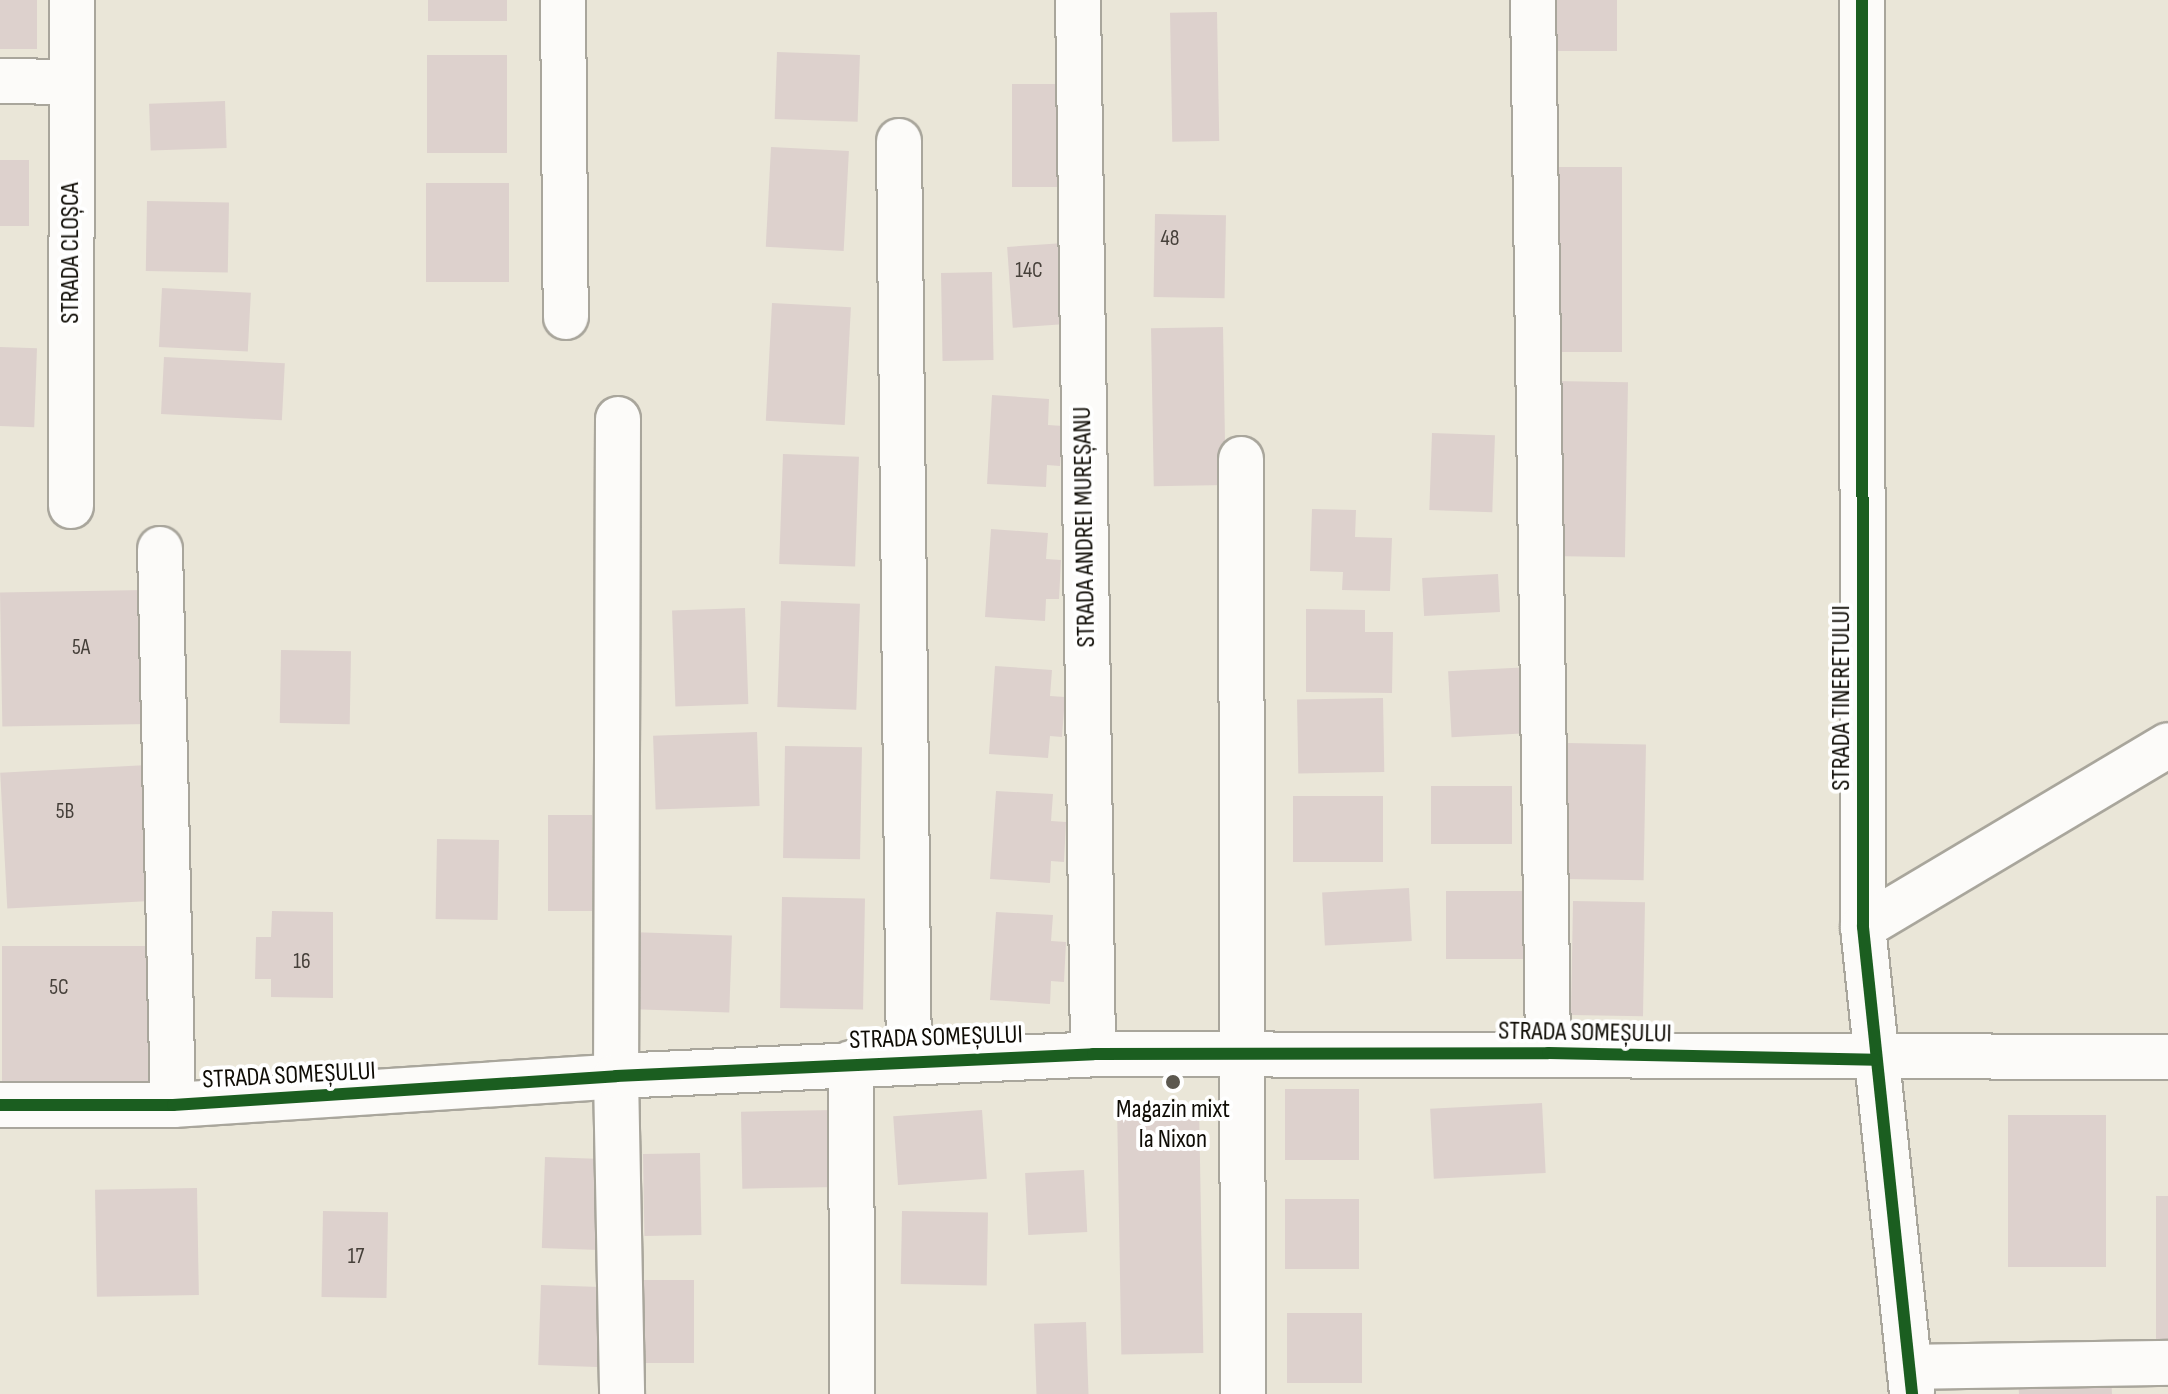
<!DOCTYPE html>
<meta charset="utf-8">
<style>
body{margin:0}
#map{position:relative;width:2168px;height:1394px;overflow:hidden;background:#eae6d8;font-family:"Sofia Sans Condensed",sans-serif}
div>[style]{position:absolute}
.building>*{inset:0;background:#ddd1cd;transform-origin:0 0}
.roads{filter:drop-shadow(2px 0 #a9a69c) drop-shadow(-2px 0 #a9a69c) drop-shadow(0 2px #a9a69c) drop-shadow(0 -2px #a9a69c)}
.minor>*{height:44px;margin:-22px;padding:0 22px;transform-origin:22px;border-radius:22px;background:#fcfbf9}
.cycleway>*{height:12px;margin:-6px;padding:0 6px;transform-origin:6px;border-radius:6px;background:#1b5e20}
.dots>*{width:22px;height:22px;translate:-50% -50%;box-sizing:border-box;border:4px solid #fff;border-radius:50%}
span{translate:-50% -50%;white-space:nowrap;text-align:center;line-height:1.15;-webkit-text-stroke:8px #fff;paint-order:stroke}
.number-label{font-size:22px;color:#46403a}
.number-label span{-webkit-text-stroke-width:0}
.street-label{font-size:26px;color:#0f0c05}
.poi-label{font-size:26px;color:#0f0c05}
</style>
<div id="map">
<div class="building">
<div style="left:0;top:0;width:37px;height:49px"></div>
<div style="left:428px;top:0;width:79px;height:21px"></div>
<div style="left:1556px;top:0;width:61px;height:51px"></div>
<div style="left:1217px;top:12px;width:129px;height:47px;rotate:89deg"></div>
<div style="left:777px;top:52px;width:83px;height:67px;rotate:2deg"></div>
<div style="left:427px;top:55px;width:80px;height:98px"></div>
<div style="left:1012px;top:84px;width:53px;height:103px"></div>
<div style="left:225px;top:101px;width:47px;height:76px;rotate:88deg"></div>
<div style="left:771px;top:147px;width:78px;height:100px;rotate:3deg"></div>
<div style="left:0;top:160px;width:29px;height:66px"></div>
<div style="left:1551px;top:167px;width:71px;height:185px"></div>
<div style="left:426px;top:183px;width:83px;height:99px"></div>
<div style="left:147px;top:201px;width:82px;height:70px;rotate:1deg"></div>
<div style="left:1155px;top:214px;width:71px;height:83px;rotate:1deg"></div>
<div style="left:1064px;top:243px;width:81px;height:57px;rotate:86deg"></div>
<div style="left:992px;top:272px;width:88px;height:51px;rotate:89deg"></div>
<div style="left:162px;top:288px;width:89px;height:59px;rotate:3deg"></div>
<div style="left:772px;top:303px;width:79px;height:118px;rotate:3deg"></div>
<div style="left:1223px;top:327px;width:158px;height:72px;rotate:89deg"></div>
<div style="left:0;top:347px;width:37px;height:79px;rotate:2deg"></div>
<div style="left:164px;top:357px;width:121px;height:57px;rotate:3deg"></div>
<div style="left:1554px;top:381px;width:74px;height:175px;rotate:1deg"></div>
<div style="clip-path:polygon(992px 395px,1049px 399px,1048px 425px,1063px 426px,1060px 466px,1047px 465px,1046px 487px,987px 484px)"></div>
<div style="left:1432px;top:433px;width:63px;height:77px;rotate:2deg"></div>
<div style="left:783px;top:454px;width:76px;height:110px;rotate:2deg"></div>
<div style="clip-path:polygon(1312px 509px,1356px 510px,1355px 537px,1392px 538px,1390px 591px,1342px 590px,1343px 572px,1310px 571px)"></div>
<div style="clip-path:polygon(991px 529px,1048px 533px,1046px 559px,1061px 560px,1059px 599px,1046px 599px,1045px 621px,985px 617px)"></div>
<div style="left:1498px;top:574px;width:38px;height:76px;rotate:87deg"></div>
<div style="left:145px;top:590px;width:134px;height:145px;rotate:89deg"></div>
<div style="left:781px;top:601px;width:79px;height:106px;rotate:2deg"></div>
<div style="left:745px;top:608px;width:96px;height:73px;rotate:88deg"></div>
<div style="clip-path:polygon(1306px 609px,1365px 610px,1365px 632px,1393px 632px,1392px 693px,1306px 692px)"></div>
<div style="left:281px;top:650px;width:70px;height:73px;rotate:1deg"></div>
<div style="clip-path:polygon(995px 666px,1052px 670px,1050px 696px,1065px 697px,1062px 737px,1050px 736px,1048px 758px,989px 754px)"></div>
<div style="left:1529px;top:667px;width:66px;height:81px;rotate:87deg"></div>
<div style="left:1383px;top:698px;width:74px;height:86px;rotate:89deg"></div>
<div style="left:757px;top:732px;width:74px;height:104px;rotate:88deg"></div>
<div style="left:1567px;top:743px;width:79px;height:136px;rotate:1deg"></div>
<div style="left:785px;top:746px;width:77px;height:112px;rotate:1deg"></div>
<div style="left:148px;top:765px;width:136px;height:148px;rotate:87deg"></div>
<div style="left:1512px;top:786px;width:58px;height:81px;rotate:90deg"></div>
<div style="clip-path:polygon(996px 791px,1053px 794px,1051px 821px,1066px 822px,1064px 862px,1051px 861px,1050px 883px,990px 879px)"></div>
<div style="left:1293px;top:796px;width:90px;height:66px"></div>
<div style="left:548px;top:815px;width:44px;height:96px"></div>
<div style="left:437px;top:839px;width:62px;height:80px;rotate:1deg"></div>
<div style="left:1409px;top:888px;width:53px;height:87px;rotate:87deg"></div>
<div style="left:1446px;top:891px;width:81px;height:68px"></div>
<div style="left:782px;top:897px;width:83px;height:111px;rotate:1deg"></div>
<div style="left:1573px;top:901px;width:72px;height:114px;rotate:1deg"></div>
<div style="clip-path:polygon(272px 911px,333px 912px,333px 998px,271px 997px,271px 979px,255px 979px,256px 937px,271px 937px)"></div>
<div style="clip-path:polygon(996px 912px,1053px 915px,1051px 941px,1066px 942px,1064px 982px,1051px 981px,1050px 1004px,990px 1000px)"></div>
<div style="left:630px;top:932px;width:102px;height:77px;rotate:2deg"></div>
<div style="left:153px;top:946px;width:137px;height:151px;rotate:90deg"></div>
<div style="left:1285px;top:1089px;width:74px;height:71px"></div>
<div style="left:1542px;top:1103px;width:70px;height:112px;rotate:87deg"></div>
<div style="left:1199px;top:1104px;width:249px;height:82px;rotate:89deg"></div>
<div style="left:836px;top:1110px;width:77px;height:95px;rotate:89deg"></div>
<div style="left:982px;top:1110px;width:69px;height:89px;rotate:86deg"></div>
<div style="left:2106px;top:1115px;width:152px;height:98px;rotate:90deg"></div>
<div style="left:700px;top:1153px;width:82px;height:57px;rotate:89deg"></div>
<div style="left:545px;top:1157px;width:58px;height:91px;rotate:2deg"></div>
<div style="left:1084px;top:1170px;width:62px;height:59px;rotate:87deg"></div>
<div style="left:197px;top:1188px;width:107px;height:102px;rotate:89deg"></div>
<div style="left:2156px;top:1196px;width:12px;height:154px"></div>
<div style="left:1285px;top:1199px;width:74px;height:70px"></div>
<div style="left:323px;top:1211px;width:65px;height:86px;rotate:1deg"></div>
<div style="left:902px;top:1211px;width:86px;height:73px;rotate:1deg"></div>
<div style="left:639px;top:1280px;width:55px;height:83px"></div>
<div style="left:541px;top:1285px;width:59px;height:80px;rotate:2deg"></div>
<div style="left:1287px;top:1313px;width:75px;height:70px"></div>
<div style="left:1086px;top:1322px;width:72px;height:52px;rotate:88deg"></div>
<div style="clip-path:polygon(2111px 1375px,2112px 1394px,2019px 1394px,2018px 1378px)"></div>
</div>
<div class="roads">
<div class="minor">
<div style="left:563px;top:0;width:317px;rotate:89.5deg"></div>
<div style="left:1078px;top:0;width:1054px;rotate:89.18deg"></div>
<div style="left:1533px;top:0;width:1053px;rotate:89.18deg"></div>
<div style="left:1862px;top:0;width:927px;rotate:89.94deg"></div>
<div style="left:1863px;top:927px;width:470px;rotate:84deg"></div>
<div style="left:0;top:81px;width:71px;rotate:0.8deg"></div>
<div style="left:899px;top:141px;width:919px;rotate:89.38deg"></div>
<div style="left:618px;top:419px;width:657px;rotate:90.17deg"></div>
<div style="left:616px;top:1076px;width:318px;rotate:88.9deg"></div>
<div style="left:1241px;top:459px;width:935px;rotate:89.88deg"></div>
<div style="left:71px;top:506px;width:506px;rotate:-89.89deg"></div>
<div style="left:160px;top:549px;width:556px;rotate:88.66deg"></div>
<div style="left:1863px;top:927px;width:355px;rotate:-30.8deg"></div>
<div style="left:851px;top:1063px;width:331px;rotate:89.8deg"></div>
<div style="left:0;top:1105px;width:173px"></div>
<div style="left:173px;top:1105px;width:444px;rotate:-3.7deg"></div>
<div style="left:616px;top:1076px;width:478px;rotate:-2.6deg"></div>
<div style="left:1093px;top:1054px;width:1075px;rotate:0.16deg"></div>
<div style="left:1909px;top:1367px;width:259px;rotate:-0.9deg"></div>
</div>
</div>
<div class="cycleway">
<div style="left:1862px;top:0;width:927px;rotate:89.94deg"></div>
<div style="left:1863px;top:927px;width:470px;rotate:84deg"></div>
<div style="left:0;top:1105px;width:173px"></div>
<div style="left:173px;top:1105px;width:444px;rotate:-3.7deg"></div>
<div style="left:616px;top:1076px;width:478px;rotate:-2.6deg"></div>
<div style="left:1093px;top:1054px;width:455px;rotate:-0.1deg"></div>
<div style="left:1548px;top:1053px;width:327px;rotate:1.2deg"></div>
</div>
<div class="dots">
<div style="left:1173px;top:1082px;background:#5c584f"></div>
</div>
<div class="number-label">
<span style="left:1170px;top:239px">48</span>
<span style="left:1029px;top:271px">14C</span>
<span style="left:81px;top:648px">5A</span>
<span style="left:65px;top:812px">5B</span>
<span style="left:302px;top:962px">16</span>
<span style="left:59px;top:988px">5C</span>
<span style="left:356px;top:1257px">17</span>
</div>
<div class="street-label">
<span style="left:71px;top:253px;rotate:-90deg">STRADA CLOȘCA</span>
<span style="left:1085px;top:527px;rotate:-91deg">STRADA ANDREI MUREȘANU</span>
<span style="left:1842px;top:698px;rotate:-90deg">STRADA TINERETULUI</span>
<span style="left:1585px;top:1033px;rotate:1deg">STRADA SOMEȘULUI</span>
<span style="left:936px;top:1038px;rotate:-2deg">STRADA SOMEȘULUI</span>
<span style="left:289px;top:1076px;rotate:-3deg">STRADA SOMEȘULUI</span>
</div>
<div class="poi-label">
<span style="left:1173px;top:1125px">Magazin mixt<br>la Nixon</span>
</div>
</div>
